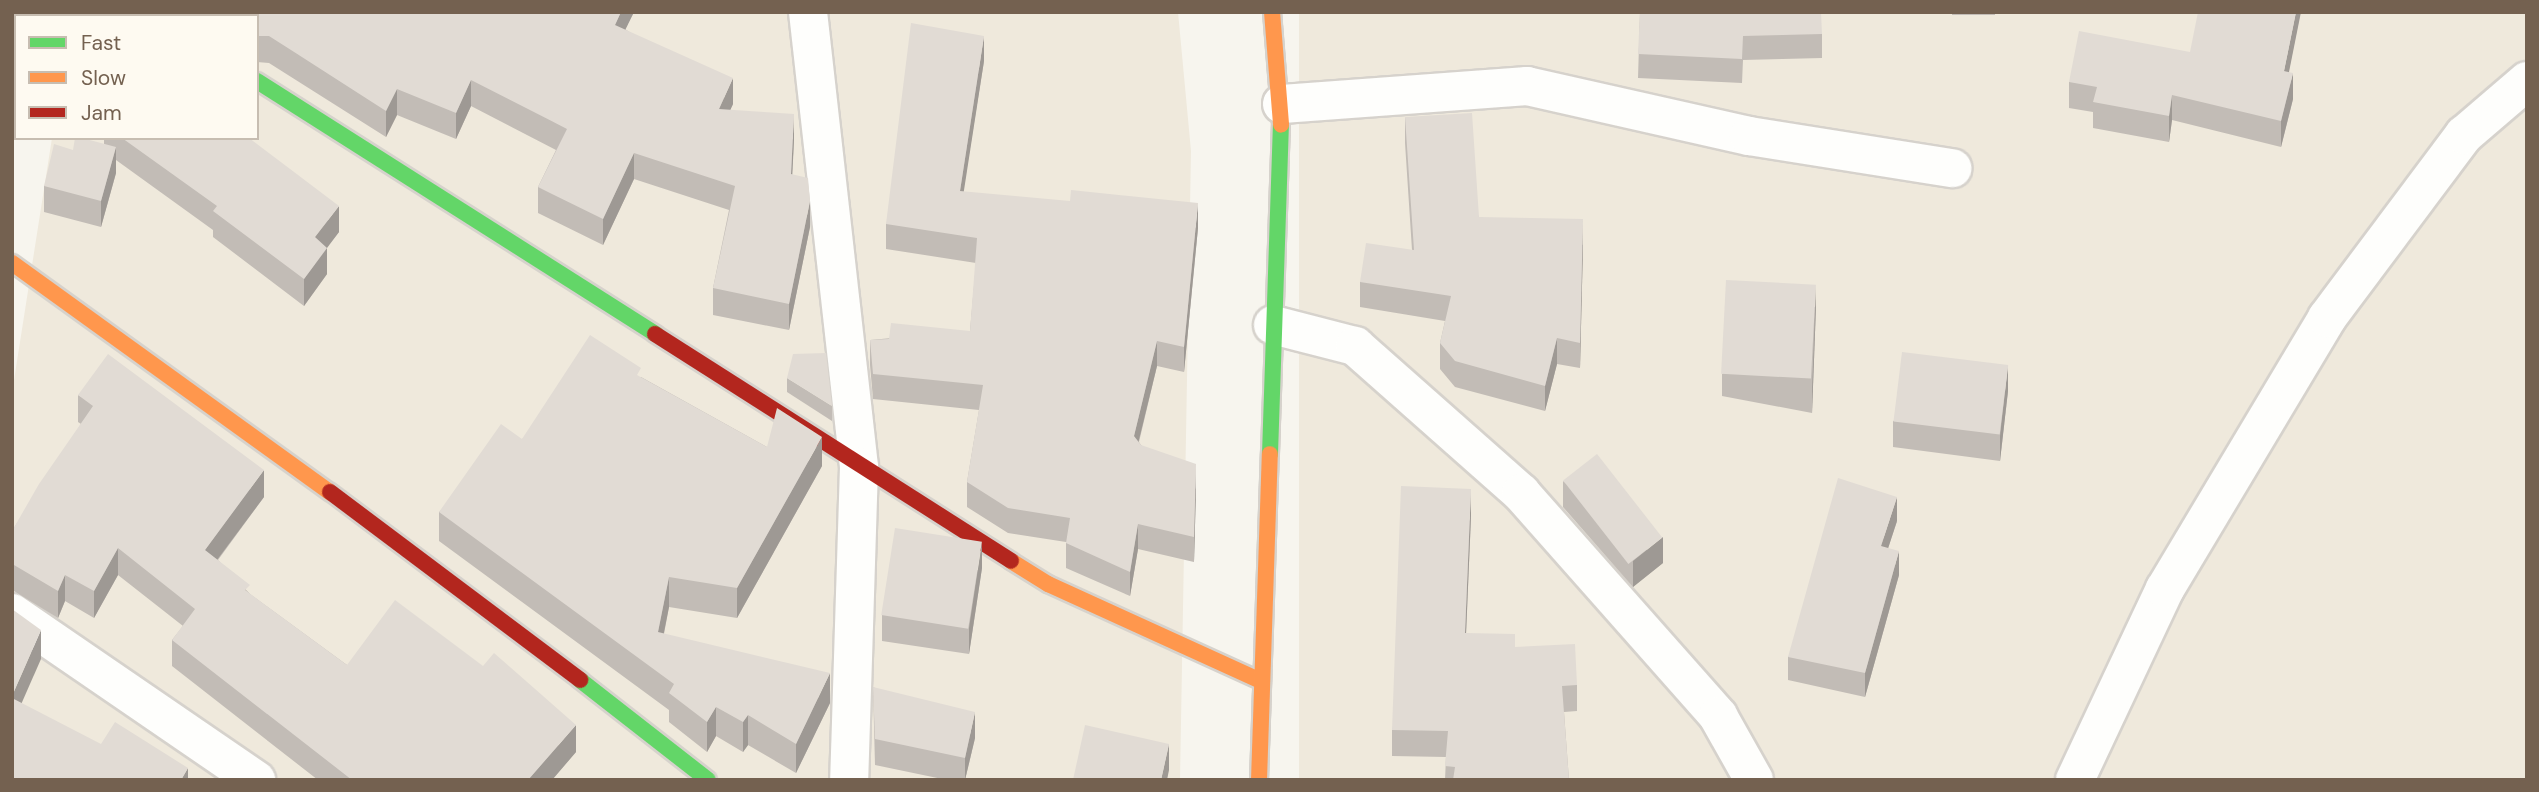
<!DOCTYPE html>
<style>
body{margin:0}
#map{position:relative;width:2539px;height:792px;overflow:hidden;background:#f7f5ee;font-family:"DM Sans",sans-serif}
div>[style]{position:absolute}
.residential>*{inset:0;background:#efe9dc;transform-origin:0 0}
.roads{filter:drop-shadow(2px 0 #d6d2cc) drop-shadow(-2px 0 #d6d2cc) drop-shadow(0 2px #d6d2cc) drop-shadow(0 -2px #d6d2cc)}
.street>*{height:38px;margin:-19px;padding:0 19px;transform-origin:19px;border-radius:19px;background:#fefefc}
.fast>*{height:16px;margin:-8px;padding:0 8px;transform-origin:8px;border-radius:8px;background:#63d668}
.slow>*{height:16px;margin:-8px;padding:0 8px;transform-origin:8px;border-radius:8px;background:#ff974d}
.jam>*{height:16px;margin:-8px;padding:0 8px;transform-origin:8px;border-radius:8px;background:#b3261e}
.wall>*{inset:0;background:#c2bcb6;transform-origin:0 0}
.shaded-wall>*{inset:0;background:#9e9994;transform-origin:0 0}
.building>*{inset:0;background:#e1dbd4;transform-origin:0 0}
span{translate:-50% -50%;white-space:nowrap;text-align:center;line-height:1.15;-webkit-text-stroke:5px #fefaf1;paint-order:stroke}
.frame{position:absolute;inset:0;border:14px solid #746150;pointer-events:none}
.legend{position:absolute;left:14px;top:14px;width:245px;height:126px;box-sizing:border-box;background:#fefaf1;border:2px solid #c7bdb1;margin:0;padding:9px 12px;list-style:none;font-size:21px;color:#746150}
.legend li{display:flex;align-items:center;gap:14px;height:35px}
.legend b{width:35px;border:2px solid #c7bdb1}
</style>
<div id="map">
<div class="residential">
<div style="clip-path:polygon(51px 12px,1178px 12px,1191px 151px,1180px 780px,12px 780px,12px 393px,52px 138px,257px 138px,257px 16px)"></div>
<div style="left:1299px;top:12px;width:1228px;height:768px"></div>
</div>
<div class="roads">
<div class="street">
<div style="left:147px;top:12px;width:7px;rotate:34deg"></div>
<div style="left:808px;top:12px;width:458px;rotate:83.6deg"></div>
<div style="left:859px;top:467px;width:313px;rotate:91.8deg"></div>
<div style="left:1282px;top:104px;width:246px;rotate:-4.2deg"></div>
<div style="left:1527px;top:86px;width:228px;rotate:12.7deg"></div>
<div style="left:1749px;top:136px;width:206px;rotate:9deg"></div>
<div style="left:1273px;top:325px;width:85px;rotate:14.4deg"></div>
<div style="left:1355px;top:346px;width:222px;rotate:41.5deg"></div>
<div style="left:1521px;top:493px;width:298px;rotate:48.5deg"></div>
<div style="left:1718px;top:716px;width:73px;rotate:60.6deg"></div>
<div style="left:12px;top:613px;width:296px;rotate:34.4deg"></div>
<div style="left:2075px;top:780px;width:211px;rotate:-64.8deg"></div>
<div style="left:2165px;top:589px;width:316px;rotate:-59.1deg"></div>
<div style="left:2327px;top:318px;width:229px;rotate:-53.2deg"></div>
<div style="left:2464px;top:135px;width:83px;rotate:-40.6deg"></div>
</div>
<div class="fast">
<div style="left:257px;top:81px;width:472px;rotate:32.4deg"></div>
<div style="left:1270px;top:454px;width:329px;rotate:-88.1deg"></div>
<div style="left:580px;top:680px;width:162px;rotate:38deg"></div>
</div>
<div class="slow">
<div style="left:1272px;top:12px;width:113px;rotate:85.4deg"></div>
<div style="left:12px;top:263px;width:392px;rotate:35.8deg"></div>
<div style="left:1011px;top:561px;width:44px;rotate:31.9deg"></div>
<div style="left:1048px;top:584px;width:234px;rotate:24.5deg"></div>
<div style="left:1259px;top:780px;width:326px;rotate:-88.1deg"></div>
</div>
<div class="jam">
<div style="left:655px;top:334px;width:422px;rotate:32.5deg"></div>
<div style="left:330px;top:492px;width:313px;rotate:36.9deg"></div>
</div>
</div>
<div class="wall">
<div style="clip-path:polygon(634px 12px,625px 29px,733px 104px,730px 110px,794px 140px,792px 175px,810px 227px,789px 330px,713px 315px,713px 288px,729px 210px,634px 179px,603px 245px,538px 213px,538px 187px,556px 150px,471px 106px,456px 139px,397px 115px,386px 137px,269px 63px,257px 62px,257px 16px)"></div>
<div style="clip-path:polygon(1640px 12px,1822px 34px,1822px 58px,1743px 60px,1742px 83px,1638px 78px)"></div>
<div style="left:1952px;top:12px;width:43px;height:3px"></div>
<div style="clip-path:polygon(984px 61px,963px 192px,1198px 228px,1184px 372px,1157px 366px,1139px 442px,1141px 445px,1196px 489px,1194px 562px,1138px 549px,1130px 596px,1066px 568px,1066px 542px,1008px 533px,967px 507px,967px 482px,979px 410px,873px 399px,870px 365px,870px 340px,970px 331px,976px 263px,886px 249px,886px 224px)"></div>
<div style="clip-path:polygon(2289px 72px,2293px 99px,2281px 147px,2172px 120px,2169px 142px,2093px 128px,2093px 112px,2069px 108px,2069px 82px)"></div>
<div style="clip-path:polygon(1405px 117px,1479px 217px,1583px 245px,1580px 368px,1557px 364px,1545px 411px,1455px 387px,1440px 369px,1440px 343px,1445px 321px,1360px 307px,1360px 282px,1412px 250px,1405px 143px)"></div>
<div style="clip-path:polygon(104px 138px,249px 138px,339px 232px,327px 247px,327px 274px,304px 306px,213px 237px,213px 230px,116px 160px,116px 173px,101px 227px,44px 212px,44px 186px,73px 150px,104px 144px)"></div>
<div style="clip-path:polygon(1816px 306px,1812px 413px,1722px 396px,1722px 374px)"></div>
<div style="clip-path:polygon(641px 377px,767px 447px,822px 466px,737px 618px,669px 607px,664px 634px,830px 703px,796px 773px,748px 745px,743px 752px,716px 736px,707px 752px,669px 722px,669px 710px,439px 541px,439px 512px,522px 439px)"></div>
<div style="clip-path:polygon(787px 378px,832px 406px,832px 421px,787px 392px)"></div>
<div style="clip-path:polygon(2008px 391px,2000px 461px,1893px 447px,1893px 421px)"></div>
<div style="clip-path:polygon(78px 395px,264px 497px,218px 560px,250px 594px,347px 665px,576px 752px,552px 780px,318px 780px,172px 666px,172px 640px,183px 626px,118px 575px,94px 618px,65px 601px,58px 618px,14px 591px,12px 592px,12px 531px,81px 424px,78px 422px)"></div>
<div style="clip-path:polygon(1563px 481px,1663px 563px,1633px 587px,1563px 507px)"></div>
<div style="clip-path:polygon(1471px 516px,1466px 633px,1515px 647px,1577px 685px,1577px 711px,1564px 712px,1569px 780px,1445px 780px,1446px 757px,1392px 756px,1392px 730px)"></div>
<div style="clip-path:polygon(1897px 521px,1888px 548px,1899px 575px,1865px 697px,1788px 680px,1788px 657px)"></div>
<div style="clip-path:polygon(982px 568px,969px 654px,882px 641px,882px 615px)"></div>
<div style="clip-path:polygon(873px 687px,975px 738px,965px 780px,947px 780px,875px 765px)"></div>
</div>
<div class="shaded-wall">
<div style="clip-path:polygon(621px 12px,634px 12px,615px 51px,615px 25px)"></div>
<div style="clip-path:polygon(2296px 12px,2301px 12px,2284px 97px,2284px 71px)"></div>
<div style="clip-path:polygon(984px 36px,984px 61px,960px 216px,960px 191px)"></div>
<div style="clip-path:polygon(2293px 73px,2293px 99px,2281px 147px,2281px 121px)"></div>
<div style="clip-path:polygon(733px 78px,733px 104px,719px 135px,719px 109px)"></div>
<div style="clip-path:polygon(471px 80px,471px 106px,456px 139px,456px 113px)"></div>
<div style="clip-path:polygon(259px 82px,259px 108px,257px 112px,257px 85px)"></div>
<div style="clip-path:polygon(397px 89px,397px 115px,386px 137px,386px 111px)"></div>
<div style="clip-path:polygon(2172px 95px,2172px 120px,2169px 142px,2169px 116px)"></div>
<div style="clip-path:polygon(794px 114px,794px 140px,791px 200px,791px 174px)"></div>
<div style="clip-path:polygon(116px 147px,116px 173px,101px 227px,101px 201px)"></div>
<div style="clip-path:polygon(634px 153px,634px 179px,603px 245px,603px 219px)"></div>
<div style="clip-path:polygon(810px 201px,810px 227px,789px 330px,789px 304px)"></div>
<div style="clip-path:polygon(1198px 203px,1198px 228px,1184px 372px,1184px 347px)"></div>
<div style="clip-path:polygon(339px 206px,339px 232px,315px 264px,315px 237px)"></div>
<div style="clip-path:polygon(1583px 219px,1583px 245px,1580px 368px,1580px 343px)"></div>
<div style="clip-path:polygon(327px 248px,327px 274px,304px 306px,304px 279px)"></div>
<div style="clip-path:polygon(1816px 285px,1816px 306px,1812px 413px,1812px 391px)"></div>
<div style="clip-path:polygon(1557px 338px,1557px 364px,1545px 411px,1545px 386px)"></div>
<div style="clip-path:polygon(1157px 341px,1157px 366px,1134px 460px,1134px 436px)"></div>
<div style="clip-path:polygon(2008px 365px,2008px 391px,2000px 461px,2000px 436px)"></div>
<div style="clip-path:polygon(822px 437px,822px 466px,737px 618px,737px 588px)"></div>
<div style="clip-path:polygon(1196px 464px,1196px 489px,1194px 562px,1194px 537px)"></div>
<div style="clip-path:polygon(264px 470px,264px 497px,205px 576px,205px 550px)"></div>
<div style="clip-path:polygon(1471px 489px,1471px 516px,1465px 659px,1465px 633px)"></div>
<div style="clip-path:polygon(1897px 497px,1897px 521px,1881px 570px,1881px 546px)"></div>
<div style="clip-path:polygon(1138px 524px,1138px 549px,1130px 596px,1130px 572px)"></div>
<div style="clip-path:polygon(1663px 537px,1663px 563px,1633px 587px,1633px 561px)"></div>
<div style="clip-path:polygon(982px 542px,982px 568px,969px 654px,969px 628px)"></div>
<div style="clip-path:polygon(118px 548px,118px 575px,94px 618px,94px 591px)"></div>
<div style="clip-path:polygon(1899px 551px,1899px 575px,1865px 697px,1865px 673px)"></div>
<div style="left:12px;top:565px;width:2px;height:27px"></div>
<div style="clip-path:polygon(65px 575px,65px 601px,58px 618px,58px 591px)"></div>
<div style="clip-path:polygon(669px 577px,669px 607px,658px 662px,658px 632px)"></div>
<div style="clip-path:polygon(41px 630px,41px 659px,12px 725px,12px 696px)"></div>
<div style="clip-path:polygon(830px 673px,830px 703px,796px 773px,796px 744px)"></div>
<div style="clip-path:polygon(716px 707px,716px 736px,707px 752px,707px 722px)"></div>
<div style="clip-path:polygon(975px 712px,975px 738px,965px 780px,965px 758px)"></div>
<div style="clip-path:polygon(748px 715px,748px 745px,743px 752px,743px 722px)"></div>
<div style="clip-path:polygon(576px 725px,576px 752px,552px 780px,528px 780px)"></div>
<div style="clip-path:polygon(1169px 744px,1169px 770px,1167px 780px,1161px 780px)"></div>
<div style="clip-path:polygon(188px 768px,188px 780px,181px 780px)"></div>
</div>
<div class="building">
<div style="clip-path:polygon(184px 12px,621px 12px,615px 25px,733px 78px,719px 109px,794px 114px,791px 174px,808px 178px,810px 201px,789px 304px,713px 288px,735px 186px,634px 153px,603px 219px,538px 187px,567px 129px,471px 80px,456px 113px,397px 89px,386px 111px,269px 36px,257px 36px,257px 16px,182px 16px)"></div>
<div style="clip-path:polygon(1640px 12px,1821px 12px,1822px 34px,1743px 36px,1742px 59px,1638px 54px)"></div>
<div style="clip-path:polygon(2198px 12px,2296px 12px,2284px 71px,2293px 73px,2281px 121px,2172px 95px,2169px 116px,2093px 102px,2097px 87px,2069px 82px,2079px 31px,2190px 52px)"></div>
<div style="clip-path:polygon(911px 23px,984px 36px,960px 191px,1070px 201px,1071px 190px,1198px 203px,1184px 347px,1157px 341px,1134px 436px,1141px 445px,1196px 464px,1194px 537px,1138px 524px,1130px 572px,1066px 543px,1070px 518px,1008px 508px,967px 482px,983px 385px,873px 374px,870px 340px,889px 339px,891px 323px,970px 331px,977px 238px,886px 224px)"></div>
<div style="clip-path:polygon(1472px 113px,1479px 217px,1583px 219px,1580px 343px,1557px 338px,1545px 386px,1455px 361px,1440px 343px,1451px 296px,1360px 282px,1366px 243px,1414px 250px,1405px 117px)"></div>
<div style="clip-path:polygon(75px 138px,82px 138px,116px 147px,101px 201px,44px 186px,54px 144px,73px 150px)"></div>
<div style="clip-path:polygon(122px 138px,249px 138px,339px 206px,315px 237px,327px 248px,304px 279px,213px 211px,217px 206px)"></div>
<div style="left:1726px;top:280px;width:90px;height:94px;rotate:3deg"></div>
<div style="clip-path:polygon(590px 335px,641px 368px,637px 375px,767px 447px,777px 408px,822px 437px,737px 588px,669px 577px,658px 632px,830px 673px,796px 744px,748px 715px,743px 722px,716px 707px,707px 722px,669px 693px,674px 684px,439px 512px,501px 424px,522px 439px)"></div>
<div style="left:1902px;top:352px;width:107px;height:70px;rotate:7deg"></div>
<div style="clip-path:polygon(826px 353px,832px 406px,787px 378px,793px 354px)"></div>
<div style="clip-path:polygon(108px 354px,264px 470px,205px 550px,250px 585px,245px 590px,347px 665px,395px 600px,483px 666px,494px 653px,576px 725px,528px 780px,352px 780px,172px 640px,195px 609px,118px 548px,94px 591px,65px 575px,58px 591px,14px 565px,12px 565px,12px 531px,39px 484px,93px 406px,78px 395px)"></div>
<div style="left:1597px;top:454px;width:106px;height:43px;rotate:52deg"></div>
<div style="clip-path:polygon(1838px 478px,1897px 497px,1881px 546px,1899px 551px,1865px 673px,1788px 657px)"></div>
<div style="clip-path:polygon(1401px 486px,1471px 489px,1465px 633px,1515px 634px,1515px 647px,1575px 644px,1577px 685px,1562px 686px,1569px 780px,1453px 780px,1455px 767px,1445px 766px,1448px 731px,1392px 730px)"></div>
<div style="left:895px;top:528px;width:88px;height:88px;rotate:9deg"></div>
<div style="clip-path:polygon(12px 609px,41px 630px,12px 696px)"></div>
<div style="clip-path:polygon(873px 687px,975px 712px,965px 758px,875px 739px)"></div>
<div style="clip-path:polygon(12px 698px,101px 744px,115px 722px,188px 768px,181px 780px,12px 780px)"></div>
<div style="clip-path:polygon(1085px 725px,1169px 744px,1161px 780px,1073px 780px)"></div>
</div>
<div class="frame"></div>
<ul class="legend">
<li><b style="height:9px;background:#63d668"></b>Fast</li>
<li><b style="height:9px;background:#ff974d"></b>Slow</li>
<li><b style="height:9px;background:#b3261e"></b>Jam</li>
</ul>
</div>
